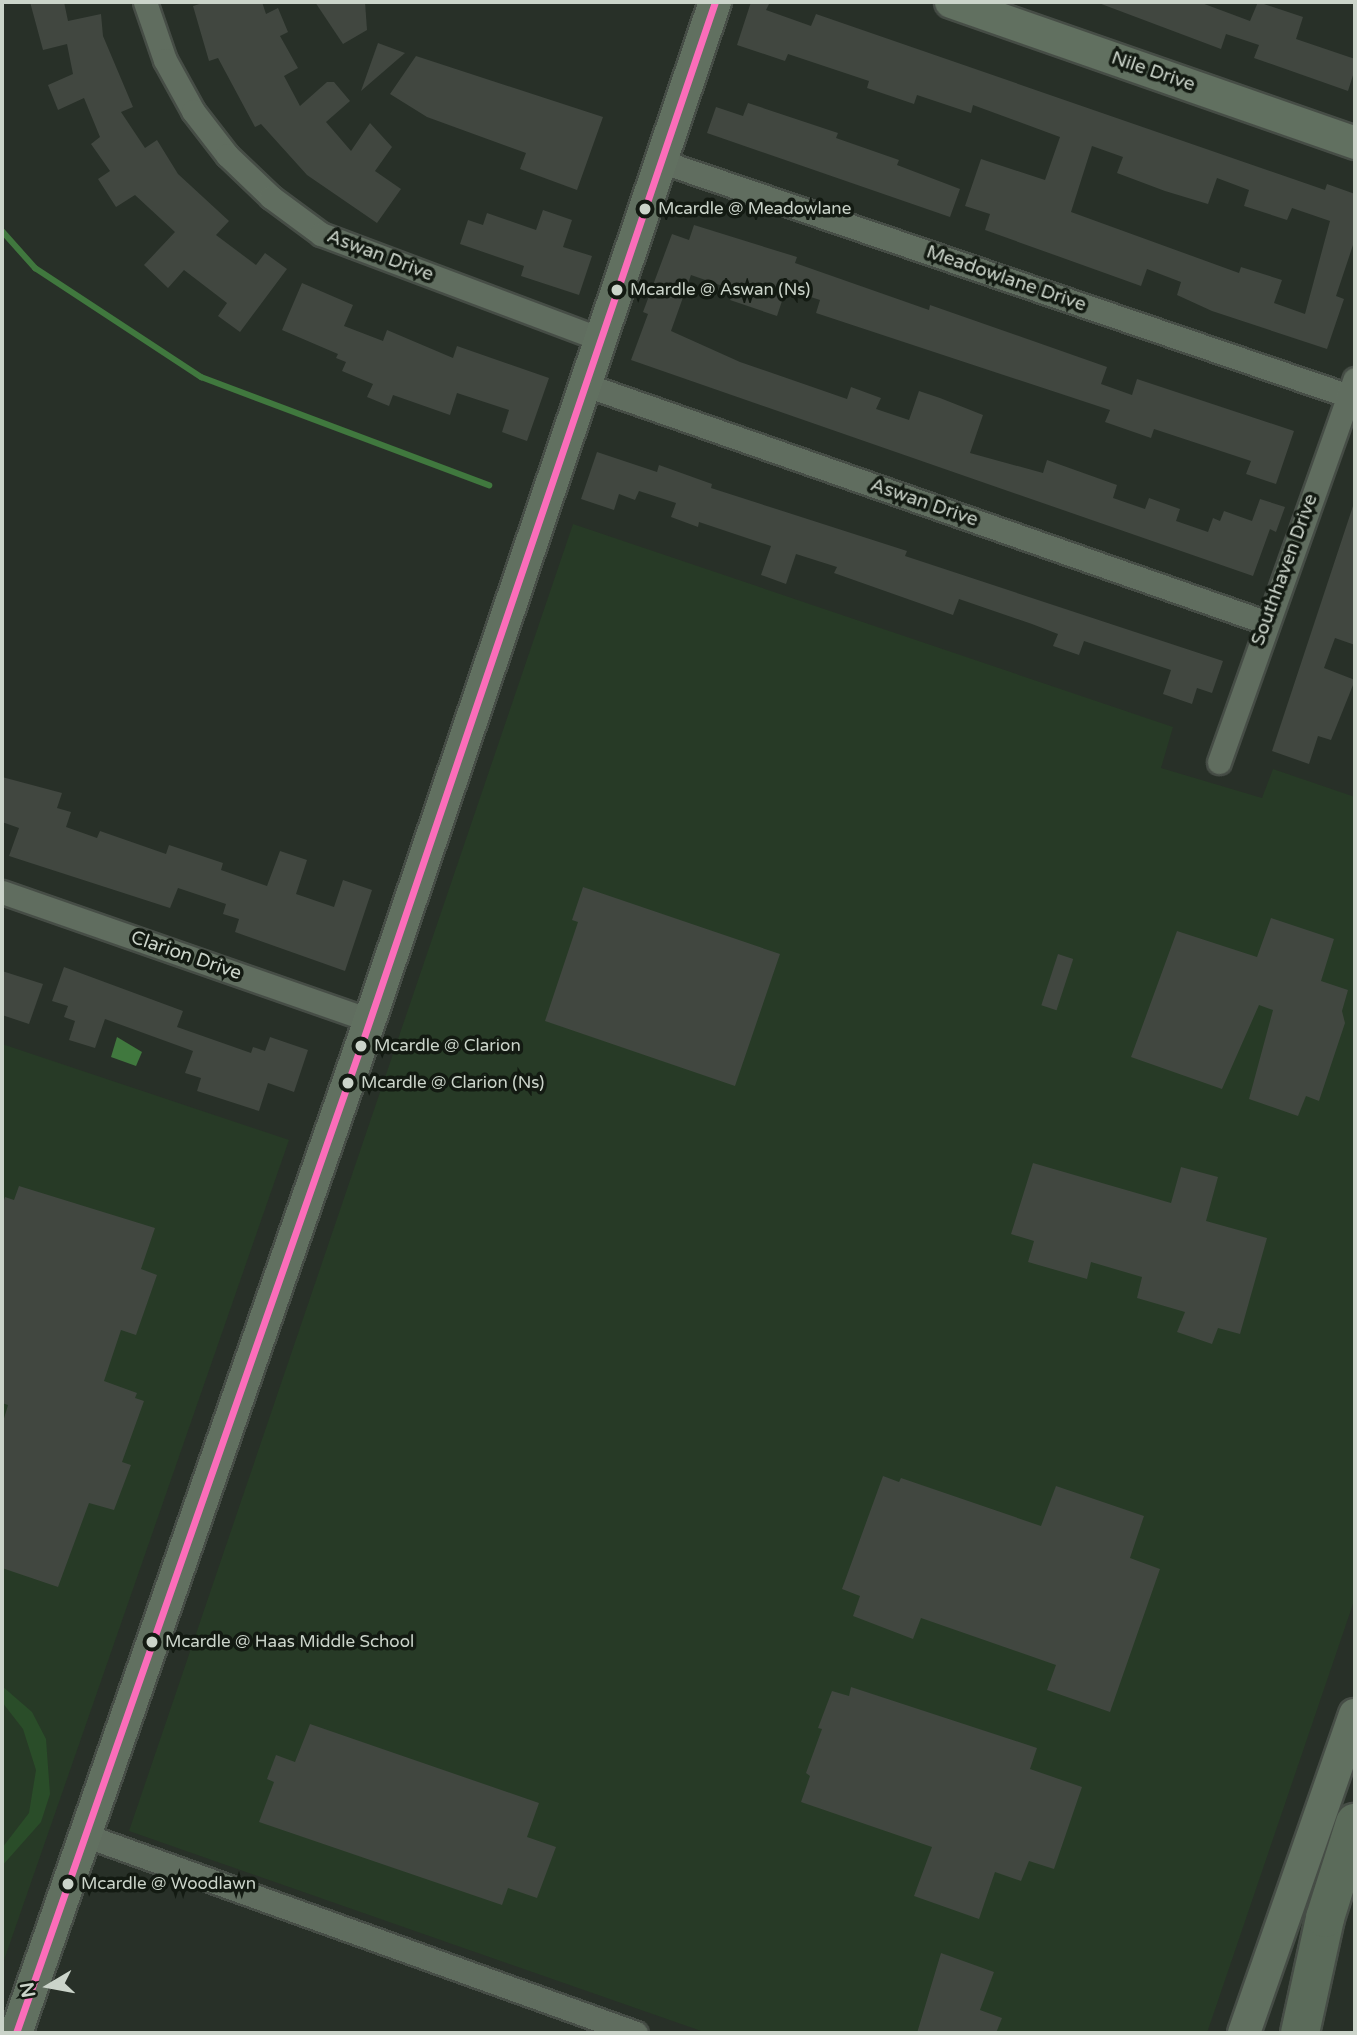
<!DOCTYPE html>
<style>
body{margin:0}
#map{position:relative;width:1357px;height:2035px;overflow:hidden;background:#283028;font-family:"Varela Round",sans-serif}
div>[style]{position:absolute}
.built>*{inset:0;background:#273a26}
.green>*{inset:0;background:#2a4d29}
.water>*{inset:0;background:#40783e}
.stream>*{height:6px;margin:-3px;padding:0 3px;transform-origin:3px;border-radius:3px;background:#40783e}
.building>*{inset:0;background:#414740;transform-origin:0 0}
.roads{filter:drop-shadow(2px 0 #464d46) drop-shadow(-2px 0 #464d46) drop-shadow(0 2px #464d46) drop-shadow(0 -2px #464d46)}
.street>*{height:23px;margin:-11.5px;padding:0 11.5px;transform-origin:11.5px;border-radius:11.5px;background:#606d5f}
.secondary>*{height:32px;margin:-16px;padding:0 16px;transform-origin:16px;border-radius:16px;background:#617060}
.highway>*{height:38px;margin:-19px;padding:0 19px;transform-origin:19px;border-radius:19px;background:#5b6b5a}
.bus-1>*{height:7px;margin:-3.5px;padding:0 3.5px;transform-origin:3.5px;border-radius:3.5px;background:#fb6dba}
.dots>*{width:19px;height:19px;translate:-50% -50%;box-sizing:border-box;border:4px solid #131a12;border-radius:50%}
span{translate:-50% -50%;white-space:nowrap;text-align:center;line-height:1.15;-webkit-text-stroke:7px #131a12;paint-order:stroke}
.bus-label{font-size:17px;color:#cbd4ca}
.left{translate:0 -50%;text-align:left}
.street-label{font-size:19px;color:#cbd4ca}
.frame{position:absolute;inset:0;border:4px solid #cbd4ca;pointer-events:none}
.north{position:absolute;left:14px;top:1951px;width:70px;height:70px;-webkit-text-stroke:5px #131a12;paint-order:stroke;rotate:260deg;font-size:19px;font-weight:700;line-height:28px;text-align:center;color:#cbd4ca}
.north::after{content:'';display:block;margin:auto;width:24px;height:32px;background:#cbd4ca;clip-path:polygon(50% 0,100% 100%,50% 72%,0 100%)}
</style>
<div id="map">
<div class="built">
<div style="clip-path:polygon(573px 524px,1173px 727px,1161px 768px,1262px 798px,1273px 769px,1355px 797px,1355px 1598px,1207px 2033px,707px 2033px,129px 1831px)"></div>
<div style="clip-path:polygon(2px 1044px,289px 1140px,2px 1966px)"></div>
</div>
<div class="green">
<div style="clip-path:polygon(2px 1686px,32px 1712px,46px 1739px,50px 1794px,41px 1822px,2px 1866px,2px 1848px,29px 1813px,36px 1770px,23px 1729px,2px 1702px)"></div>
</div>
<div class="water">
<div style="clip-path:polygon(117px 1037px,142px 1052px,136px 1066px,111px 1057px)"></div>
</div>
<div class="stream">
<div style="left:2px;top:231px;width:50px;rotate:48.3deg"></div>
<div style="left:35px;top:268px;width:199px;rotate:33.3deg"></div>
<div style="left:201px;top:377px;width:308px;rotate:20.6deg"></div>
</div>
<div class="building">
<div style="clip-path:polygon(30px 2px,64px 2px,68px 21px,101px 14px,103px 36px,133px 107px,121px 112px,145px 148px,157px 140px,178px 174px,229px 221px,216px 235px,256px 265px,265px 253px,287px 269px,240px 332px,218px 316px,227px 303px,184px 270px,168px 288px,144px 265px,175px 232px,135px 195px,116px 207px,98px 179px,110px 171px,91px 144px,100px 137px,84px 98px,58px 110px,48px 85px,73px 74px,67px 44px,43px 50px)"></div>
<div style="clip-path:polygon(206px 2px,262px 2px,266px 14px,278px 8px,288px 32px,280px 36px,298px 68px,284px 76px,300px 106px,327px 82px,334px 82px,350px 101px,326px 122px,351px 151px,370px 123px,392px 147px,375px 171px,401px 189px,377px 223px,307px 175px,261px 124px,255px 127px,218px 58px,209px 61px,193px 6px)"></div>
<div style="clip-path:polygon(315px 2px,365px 2px,367px 30px,343px 44px)"></div>
<div style="clip-path:polygon(evenodd,751px 2px,770px 2px,766px 10px,811px 26px,816px 14px,1325px 190px,1327px 184px,1355px 194px,1355px 239px,1336px 296px,1344px 299px,1327px 349px,1212px 311px,1177px 295px,1181px 282px,1147px 269px,1141px 286px,985px 230px,990px 214px,965px 206px,981px 159px,1045px 180px,1060px 137px,973px 105px,971px 113px,917px 95px,914px 104px,867px 88px,869px 81px,788px 54px,785px 61px,737px 45px,751px 2px,1092px 146px,1123px 157px,1117px 173px,1165px 191px,1208px 204px,1217px 178px,1249px 190px,1244px 206px,1287px 220px,1292px 208px,1330px 221px,1305px 314px,1274px 303px,1282px 280px,1241px 267px,1239px 273px,1071px 212px,1092px 146px)"></div>
<div style="clip-path:polygon(1096px 2px,1199px 2px,1250px 21px,1258px 2px,1303px 17px,1296px 39px,1355px 59px,1355px 69px,1348px 91px,1254px 58px,1259px 45px,1226px 34px,1221px 49px)"></div>
<div style="clip-path:polygon(378px 43px,405px 53px,361px 91px)"></div>
<div style="clip-path:polygon(416px 56px,603px 117px,577px 190px,520px 169px,526px 153px,427px 117px,390px 94px)"></div>
<div style="clip-path:polygon(748px 103px,838px 133px,836px 138px,899px 160px,897px 165px,960px 189px,950px 217px,707px 133px,716px 107px,743px 116px)"></div>
<div style="clip-path:polygon(543px 210px,572px 220px,563px 247px,592px 256px,579px 295px,521px 276px,524px 266px,460px 244px,468px 220px,483px 225px,487px 213px,536px 230px)"></div>
<div style="clip-path:polygon(694px 225px,797px 257px,795px 263px,929px 310px,930px 305px,1107px 367px,1101px 384px,1132px 395px,1137px 379px,1294px 431px,1276px 484px,1246px 474px,1251px 461px,1154px 429px,1151px 438px,1105px 422px,1110px 410px,816px 313px,820px 300px,786px 289px,777px 316px,730px 300px,734px 290px,691px 275px,671px 331px,740px 362px,847px 399px,851px 387px,881px 398px,876px 409px,909px 420px,919px 391px,940px 398px,983px 415px,970px 453px,1043px 473px,1047px 460px,1117px 485px,1113px 498px,1145px 509px,1149px 498px,1180px 509px,1176px 521px,1208px 532px,1213px 518px,1220px 521px,1224px 511px,1252px 521px,1260px 499px,1285px 507px,1276px 532px,1270px 529px,1253px 576px,631px 360px,648px 314px,643px 312px,672px 234px,689px 240px)"></div>
<div style="clip-path:polygon(302px 283px,353px 305px,344px 326px,383px 341px,387px 330px,453px 358px,457px 346px,549px 378px,527px 441px,502px 432px,509px 410px,457px 393px,450px 415px,393px 395px,389px 406px,367px 397px,373px 384px,342px 371px,346px 362px,336px 358px,338px 354px,282px 330px)"></div>
<div style="clip-path:polygon(597px 452px,657px 472px,659px 465px,712px 484px,711px 488px,907px 551px,905px 556px,1223px 661px,1212px 693px,1197px 688px,1192px 704px,1163px 694px,1171px 670px,1084px 641px,1079px 655px,1053px 646px,1058px 634px,1032px 624px,959px 599px,953px 615px,834px 573px,837px 567px,796px 554px,786px 584px,761px 575px,771px 546px,699px 522px,698px 527px,671px 517px,676px 503px,639px 491px,635px 500px,619px 494px,614px 510px,581px 499px)"></div>
<div style="clip-path:polygon(1353px 506px,1355px 645px,1335px 638px,1324px 668px,1355px 680px,1331px 740px,1318px 736px,1309px 764px,1272px 751px)"></div>
<div style="clip-path:polygon(2px 777px,62px 793px,57px 808px,71px 812px,66px 827px,97px 838px,100px 831px,166px 854px,169px 845px,223px 863px,221px 870px,267px 886px,280px 851px,307px 860px,296px 894px,334px 907px,343px 880px,372px 890px,345px 971px,235px 932px,239px 919px,223px 914px,226px 904px,178px 888px,170px 908px,9px 856px,19px 828px,2px 822px)"></div>
<div style="clip-path:polygon(583px 887px,780px 954px,735px 1086px,545px 1021px,578px 922px,572px 920px)"></div>
<div style="clip-path:polygon(1271px 918px,1334px 939px,1321px 981px,1348px 990px,1342px 1011px,1345px 1023px,1319px 1101px,1306px 1096px,1298px 1116px,1249px 1099px,1273px 1010px,1259px 1005px,1222px 1089px,1131px 1057px,1177px 931px,1257px 957px)"></div>
<div style="left:1058px;top:954px;width:16px;height:54px;rotate:18deg"></div>
<div style="clip-path:polygon(64px 967px,183px 1011px,177px 1027px,251px 1053px,253px 1047px,265px 1051px,270px 1037px,308px 1050px,294px 1092px,268px 1083px,259px 1111px,197px 1091px,201px 1078px,185px 1073px,193px 1051px,105px 1019px,95px 1048px,69px 1040px,75px 1021px,64px 1017px,68px 1006px,52px 1001px)"></div>
<div style="clip-path:polygon(2px 971px,43px 984px,29px 1024px,2px 1015px)"></div>
<div style="clip-path:polygon(1033px 1163px,1171px 1203px,1181px 1167px,1218px 1177px,1206px 1221px,1267px 1238px,1240px 1334px,1218px 1328px,1212px 1344px,1177px 1332px,1185px 1312px,1137px 1298px,1142px 1277px,1091px 1262px,1087px 1279px,1028px 1262px,1034px 1241px,1011px 1234px)"></div>
<div style="clip-path:polygon(19px 1186px,155px 1228px,141px 1269px,157px 1275px,136px 1335px,121px 1330px,104px 1381px,137px 1393px,135px 1398px,144px 1401px,122px 1462px,131px 1465px,114px 1510px,89px 1503px,58px 1587px,2px 1568px,2px 1425px,8px 1405px,2px 1403px,2px 1206px,5px 1197px,14px 1200px)"></div>
<div style="clip-path:polygon(883px 1476px,899px 1482px,901px 1478px,1041px 1526px,1056px 1486px,1144px 1516px,1130px 1558px,1160px 1569px,1110px 1712px,1047px 1690px,1056px 1665px,921px 1618px,913px 1639px,853px 1616px,860px 1596px,842px 1589px)"></div>
<div style="clip-path:polygon(851px 1687px,1037px 1748px,1030px 1769px,1082px 1787px,1054px 1869px,1029px 1861px,1021px 1881px,995px 1872px,979px 1919px,914px 1896px,932px 1847px,801px 1802px,810px 1776px,806px 1773px,822px 1729px,818px 1728px,832px 1691px,849px 1696px)"></div>
<div style="clip-path:polygon(310px 1724px,539px 1803px,527px 1837px,556px 1847px,537px 1898px,508px 1888px,502px 1905px,259px 1822px,274px 1782px,267px 1779px,276px 1755px,295px 1762px)"></div>
<div style="clip-path:polygon(941px 1953px,994px 1972px,980px 2010px,1002px 2018px,996px 2033px,917px 2033px)"></div>
</div>
<div class="roads">
<div class="street">
<div style="left:145px;top:2px;width:61px;rotate:71deg"></div>
<div style="left:165px;top:60px;width:58px;rotate:61.2deg"></div>
<div style="left:193px;top:111px;width:56px;rotate:52.3deg"></div>
<div style="left:227px;top:155px;width:61px;rotate:43.7deg"></div>
<div style="left:271px;top:197px;width:62px;rotate:36.5deg"></div>
<div style="left:321px;top:234px;width:299px;rotate:20.6deg"></div>
<div style="left:663px;top:162px;width:725px;rotate:18.83deg"></div>
<div style="left:583px;top:384px;width:722px;rotate:19.24deg"></div>
<div style="left:1219px;top:762px;width:406px;rotate:-70.5deg"></div>
<div style="left:2px;top:892px;width:390px;rotate:19.2deg"></div>
<div style="left:87px;top:1836px;width:583px;rotate:19.74deg"></div>
</div>
<div class="secondary">
<div style="left:951px;top:2px;width:428px;rotate:19.2deg"></div>
<div style="left:16px;top:2033px;width:1049px;rotate:-70.74deg"></div>
<div style="left:362px;top:1043px;width:1099px;rotate:-71.27deg"></div>
<div style="left:1244px;top:2033px;width:337px;rotate:-70.8deg"></div>
</div>
<div class="highway">
<div style="left:1300px;top:2033px;width:118px;rotate:-77.7deg"></div>
<div style="left:1325px;top:1918px;width:100px;rotate:-72.5deg"></div>
</div>
</div>
<div class="bus-1">
<div style="left:16px;top:2033px;width:1049px;rotate:-70.74deg"></div>
<div style="left:362px;top:1043px;width:1099px;rotate:-71.27deg"></div>
</div>
<div class="dots">
<div style="left:645px;top:209px;background:#cbd4ca"></div>
<div style="left:617px;top:290px;background:#cbd4ca"></div>
<div style="left:361px;top:1046px;background:#cbd4ca"></div>
<div style="left:348px;top:1083px;background:#cbd4ca"></div>
<div style="left:152px;top:1642px;background:#cbd4ca"></div>
<div style="left:68px;top:1884px;background:#cbd4ca"></div>
</div>
<div class="bus-label">
<span class="left" style="left:658px;top:209px">Mcardle @ Meadowlane</span>
<span class="left" style="left:630px;top:290px">Mcardle @ Aswan (Ns)</span>
<span class="left" style="left:374px;top:1046px">Mcardle @ Clarion</span>
<span class="left" style="left:361px;top:1083px">Mcardle @ Clarion (Ns)</span>
<span class="left" style="left:165px;top:1642px">Mcardle @ Haas Middle School</span>
<span class="left" style="left:81px;top:1884px">Mcardle @ Woodlawn</span>
</div>
<div class="street-label">
<span style="left:1153px;top:72px;rotate:19deg">Nile Drive</span>
<span style="left:380px;top:256px;rotate:21deg">Aswan Drive</span>
<span style="left:1006px;top:279px;rotate:19deg">Meadowlane Drive</span>
<span style="left:924px;top:503px;rotate:19deg">Aswan Drive</span>
<span style="left:1285px;top:570px;rotate:-70deg">Southhaven Drive</span>
<span style="left:186px;top:956px;rotate:19deg">Clarion Drive</span>
</div>
<div class="frame"></div>
<div class="north">N</div>
</div>
